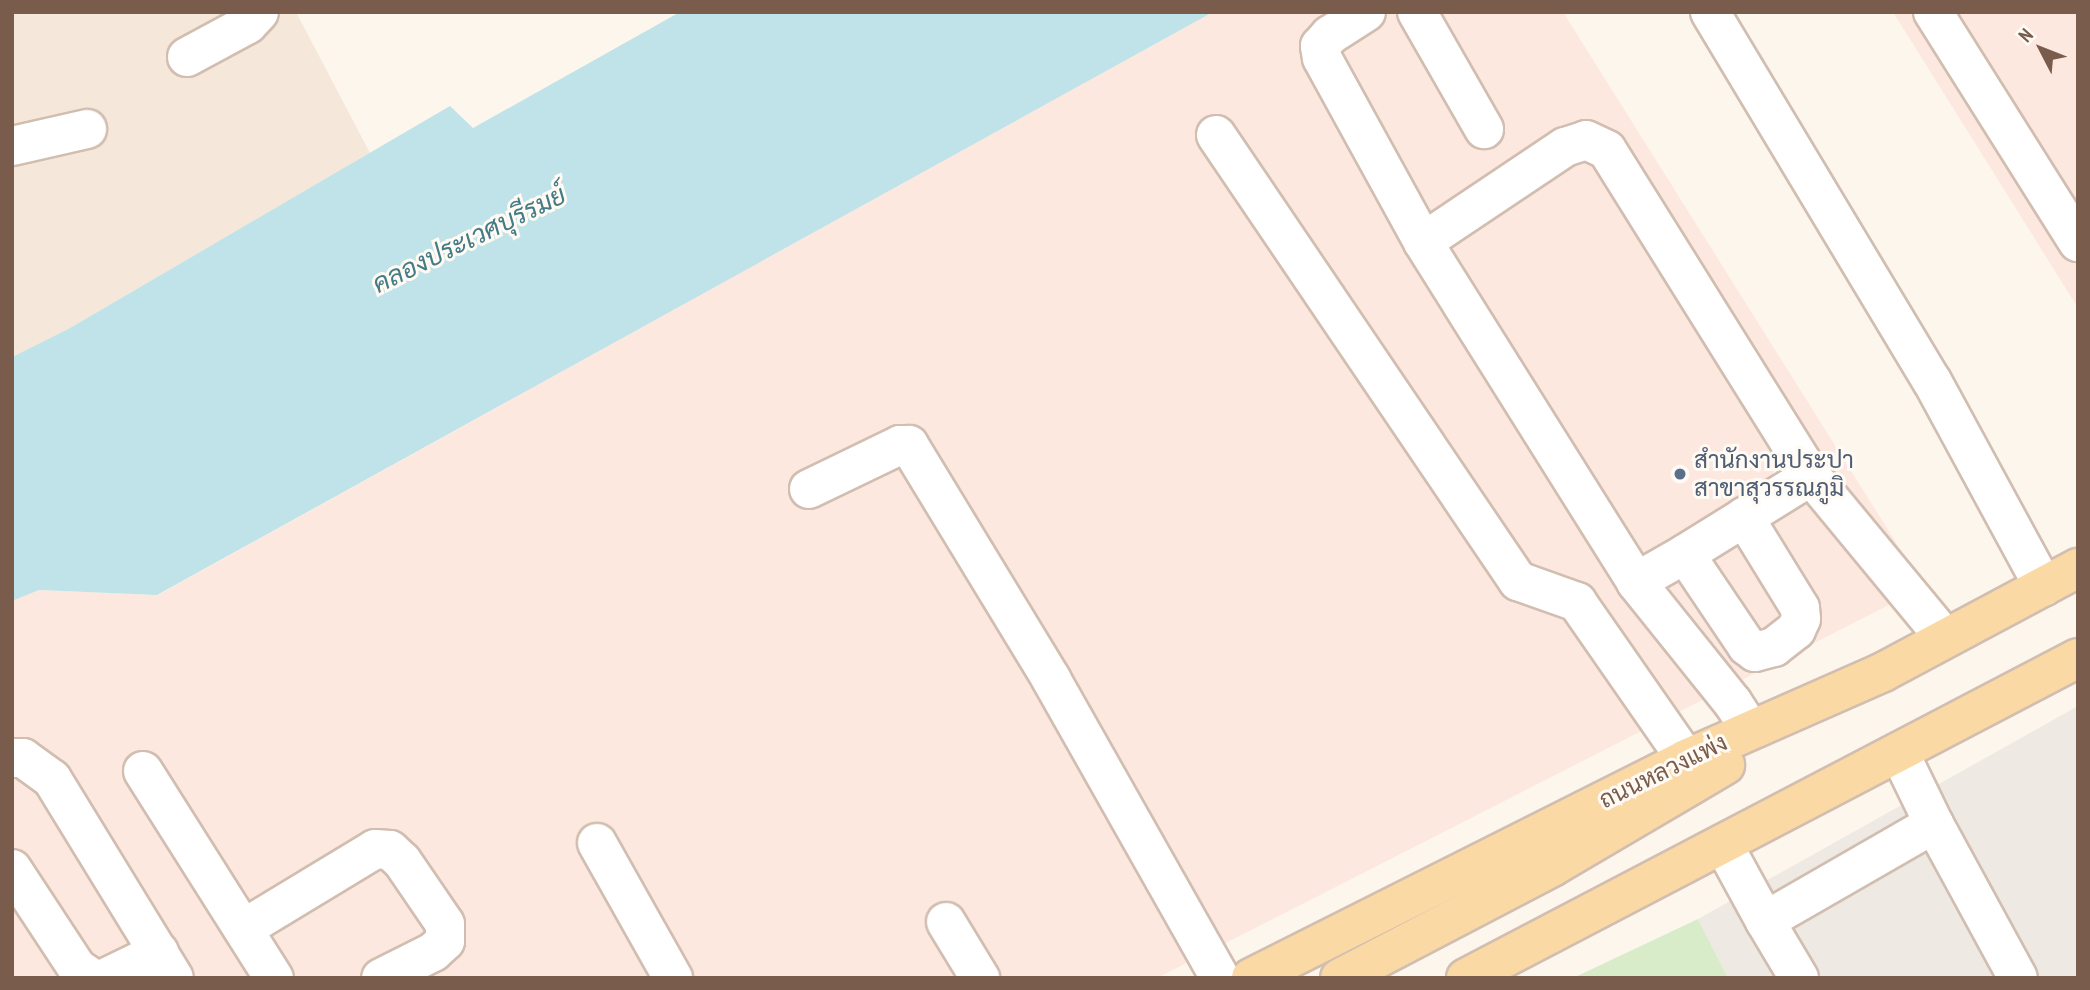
<!DOCTYPE html>
<meta charset="utf-8">
<style>
body{margin:0}
#map{position:relative;width:2090px;height:990px;overflow:hidden;background:#fdf6ec;font-family:"PT Sans Narrow",Sarabun,sans-serif}
div>[style]{position:absolute}
.residential>*{inset:0;background:#f5e8da}
.commercial>*{inset:0;background:#fde8e0}
.industrial>*{inset:0;background:#efe9e4}
.green>*{inset:0;background:#d8ecc9}
.water>*{inset:0;background:#bfe3e8}
.roads{filter:drop-shadow(2px 0 #d1beb0) drop-shadow(-2px 0 #d1beb0) drop-shadow(0 2px #d1beb0) drop-shadow(0 -2px #d1beb0)}
.minor>*{height:38px;margin:-19px;padding:0 19px;transform-origin:19px;border-radius:19px;background:#fff}
.major>*{height:38px;margin:-19px;padding:0 19px;transform-origin:19px;border-radius:19px;background:#fbd9a5}
.dots>*{width:19px;height:19px;translate:-50% -50%;box-sizing:border-box;border:4px solid #fffaf3;border-radius:50%}
span{translate:-50% -50%;white-space:nowrap;text-align:center;line-height:1.15;-webkit-text-stroke:6px #fffaf3;paint-order:stroke}
.service-label{font-size:24px;color:#4e5e75}
.left{translate:0 -50%;text-align:left}
.street-label{font-size:24px;color:#7a5c4d}
.water-label{font-size:26px;color:#437c86;font-style:italic}
.frame{position:absolute;inset:0;border:14px solid #7a5c4d;pointer-events:none}
.north{position:absolute;left:2006px;top:14px;width:70px;height:70px;-webkit-text-stroke:5px #fffaf3;paint-order:stroke;rotate:312deg;font-size:19px;font-weight:700;line-height:28px;text-align:center;color:#7a5c4d}
.north::after{content:'';display:block;margin:auto;width:24px;height:32px;background:#7a5c4d;clip-path:polygon(50% 0,100% 100%,50% 72%,0 100%)}
</style>
<div id="map">
<div class="residential">
<div style="clip-path:polygon(12px 12px,296px 12px,370px 153px,70px 328px,12px 357px)"></div>
</div>
<div class="commercial">
<div style="clip-path:polygon(1213px 12px,1563px 12px,1924px 587px,1157px 978px,12px 978px,12px 601px,39px 590px,158px 595px)"></div>
<div style="clip-path:polygon(1893px 12px,2078px 12px,2078px 308px)"></div>
</div>
<div class="industrial">
<div style="clip-path:polygon(2078px 706px,2078px 978px,1728px 978px,1698px 919px)"></div>
</div>
<div class="green">
<div style="clip-path:polygon(1698px 919px,1728px 978px,1573px 978px)"></div>
</div>
<div class="water">
<div style="clip-path:polygon(680px 12px,1213px 12px,157px 595px,39px 590px,12px 601px,12px 357px,70px 328px,450px 106px,473px 128px)"></div>
</div>
<div class="roads">
<div class="minor">
<div style="left:1366px;top:12px;width:43px;rotate:147.4deg"></div>
<div style="left:1330px;top:35px;width:15px;rotate:132deg"></div>
<div style="left:1320px;top:46px;width:12px;rotate:81deg"></div>
<div style="left:1322px;top:58px;width:210px;rotate:61.2deg"></div>
<div style="left:1423px;top:242px;width:401px;rotate:57.9deg"></div>
<div style="left:1636px;top:582px;width:155px;rotate:51.3deg"></div>
<div style="left:1733px;top:703px;width:31px;rotate:57deg"></div>
<div style="left:1417px;top:12px;width:135px;rotate:60.2deg"></div>
<div style="left:1710px;top:12px;width:431px;rotate:59deg"></div>
<div style="left:1932px;top:381px;width:234px;rotate:61.5deg"></div>
<div style="left:1933px;top:12px;width:272px;rotate:57.8deg"></div>
<div style="left:187px;top:57px;width:69px;rotate:-28.4deg"></div>
<div style="left:248px;top:24px;width:16px;rotate:-47deg"></div>
<div style="left:1216px;top:135px;width:539px;rotate:55.9deg"></div>
<div style="left:1518px;top:581px;width:63px;rotate:19.6deg"></div>
<div style="left:1577px;top:602px;width:191px;rotate:55.2deg"></div>
<div style="left:12px;top:146px;width:77px;rotate:-12.8deg"></div>
<div style="left:1423px;top:242px;width:171px;rotate:-33.8deg"></div>
<div style="left:1565px;top:147px;width:22px;rotate:-18deg"></div>
<div style="left:1586px;top:140px;width:23px;rotate:25deg"></div>
<div style="left:1607px;top:150px;width:385px;rotate:58deg"></div>
<div style="left:1811px;top:476px;width:210px;rotate:50.4deg"></div>
<div style="left:809px;top:489px;width:101px;rotate:-25.8deg"></div>
<div style="left:900px;top:445px;width:9px"></div>
<div style="left:909px;top:445px;width:274px;rotate:58.7deg"></div>
<div style="left:1051px;top:679px;width:343px;rotate:60.5deg"></div>
<div style="left:1685px;top:554px;width:148px;rotate:-31.8deg"></div>
<div style="left:1636px;top:582px;width:56px;rotate:-29.7deg"></div>
<div style="left:1685px;top:554px;width:111px;rotate:56deg"></div>
<div style="left:1747px;top:646px;width:10px;rotate:37deg"></div>
<div style="left:1755px;top:652px;width:20px;rotate:-15deg"></div>
<div style="left:1774px;top:647px;width:28px;rotate:-38deg"></div>
<div style="left:1796px;top:630px;width:12px;rotate:-66deg"></div>
<div style="left:1801px;top:619px;width:11px;rotate:-95deg"></div>
<div style="left:1800px;top:608px;width:107px;rotate:-121.6deg"></div>
<div style="left:1899px;top:752px;width:80px;rotate:64.1deg"></div>
<div style="left:1934px;top:824px;width:175px;rotate:61.4deg"></div>
<div style="left:12px;top:758px;width:11px"></div>
<div style="left:23px;top:758px;width:36px;rotate:36deg"></div>
<div style="left:52px;top:779px;width:233px;rotate:58.5deg"></div>
<div style="left:143px;top:771px;width:245px;rotate:57.7deg"></div>
<div style="left:597px;top:843px;width:155px;rotate:60.6deg"></div>
<div style="left:1724px;top:846px;width:85px;rotate:61.3deg"></div>
<div style="left:12px;top:869px;width:118px;rotate:56.7deg"></div>
<div style="left:77px;top:968px;width:18px;rotate:34deg"></div>
<div style="left:946px;top:922px;width:66px;rotate:58.7deg"></div>
<div style="left:243px;top:929px;width:154px;rotate:-31.2deg"></div>
<div style="left:375px;top:849px;width:15px;rotate:4deg"></div>
<div style="left:390px;top:850px;width:16px;rotate:43deg"></div>
<div style="left:402px;top:861px;width:76px;rotate:55.7deg"></div>
<div style="left:445px;top:924px;width:17px;rotate:90deg"></div>
<div style="left:445px;top:941px;width:16px;rotate:137deg"></div>
<div style="left:433px;top:952px;width:58px;rotate:153.4deg"></div>
<div style="left:105px;top:978px;width:60px;rotate:-25.7deg"></div>
<div style="left:1799px;top:978px;width:66px;rotate:-120.8deg"></div>
<div style="left:1765px;top:921px;width:195px;rotate:-29.9deg"></div>
</div>
<div class="major">
<div style="left:1251px;top:978px;width:487px;rotate:-26.7deg"></div>
<div style="left:1686px;top:759px;width:215px;rotate:-23.8deg"></div>
<div style="left:1883px;top:672px;width:221px;rotate:-28.1deg"></div>
<div style="left:1340px;top:978px;width:239px;rotate:-27.6deg"></div>
<div style="left:1552px;top:867px;width:201px;rotate:-30.5deg"></div>
<div style="left:1466px;top:978px;width:691px;rotate:-27.6deg"></div>
</div>
</div>
<div class="dots">
<div style="left:1680px;top:474px;background:#5c6f8a"></div>
</div>
<div class="service-label">
<span class="left" style="left:1694px;top:474px">สำนักงานประปา<br>สาขาสุวรรณภูมิ</span>
</div>
<div class="street-label">
<span style="left:1663px;top:771px;rotate:-26deg">ถนนหลวงแพ่ง</span>
</div>
<div class="water-label">
<span style="left:469px;top:239px;rotate:-26deg">คลองประเวศบุรีรมย์</span>
</div>
<div class="frame"></div>
<div class="north">N</div>
</div>
